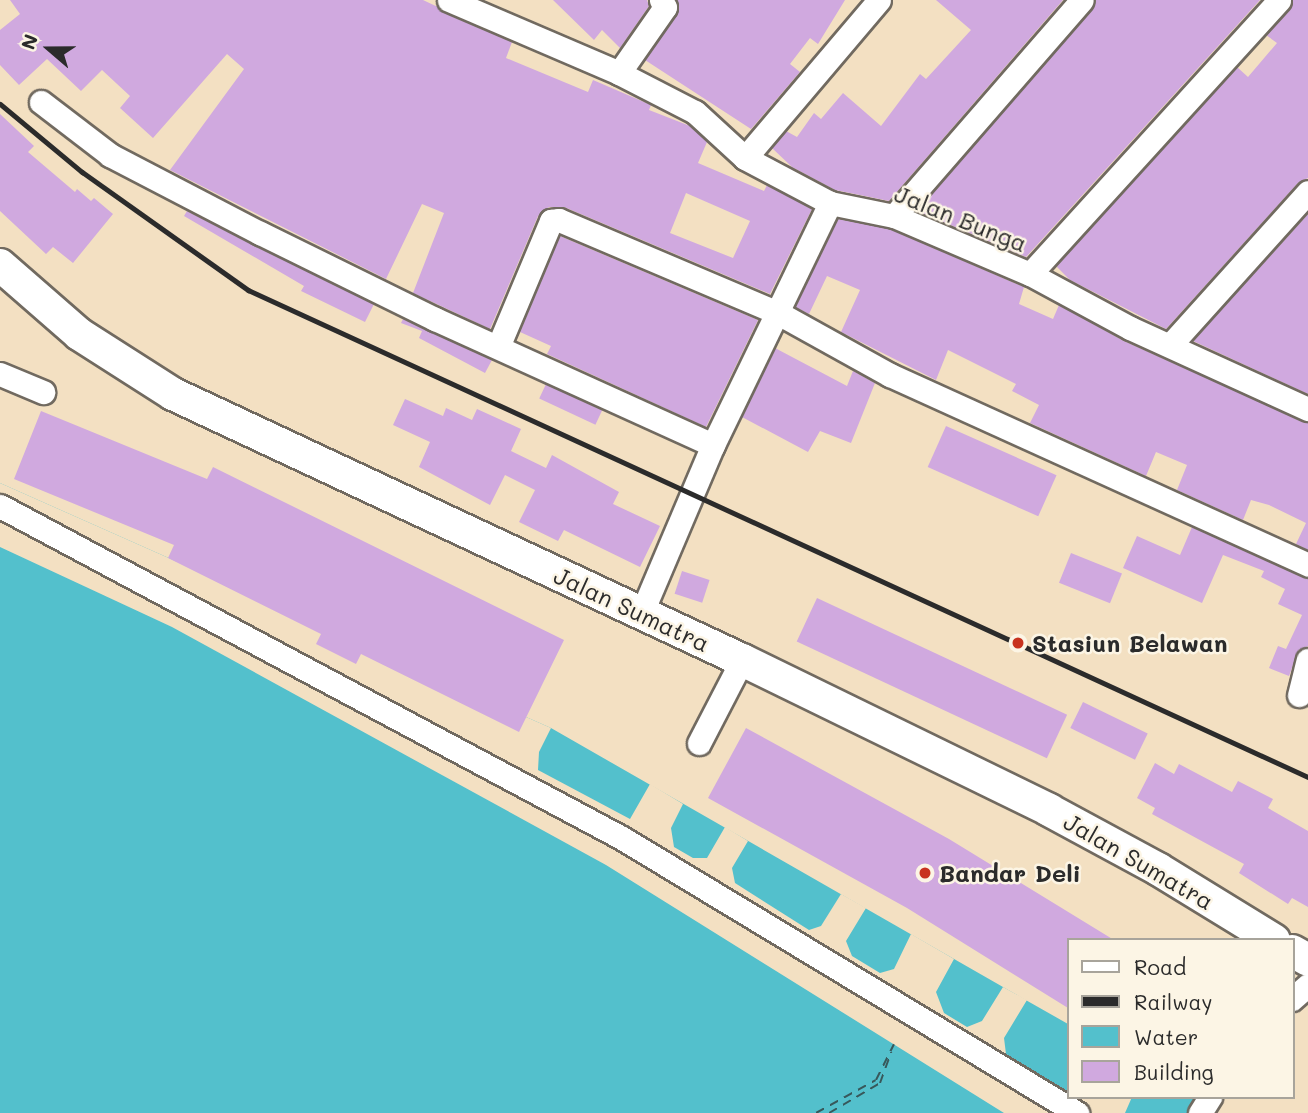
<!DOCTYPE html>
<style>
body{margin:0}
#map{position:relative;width:1308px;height:1113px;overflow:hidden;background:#f3e0c2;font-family:Mali,sans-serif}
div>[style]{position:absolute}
.water>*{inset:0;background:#53c0cc}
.pier>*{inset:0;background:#f3e0c2}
.ferry>*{height:2px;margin-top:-1px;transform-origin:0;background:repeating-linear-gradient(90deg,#37585b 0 9px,transparent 0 16px)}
.building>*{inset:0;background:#d0a9df;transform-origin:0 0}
.roads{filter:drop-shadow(2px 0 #716a60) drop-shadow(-2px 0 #716a60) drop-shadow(0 2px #716a60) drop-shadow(0 -2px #716a60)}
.minor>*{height:23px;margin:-11.5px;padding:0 11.5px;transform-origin:11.5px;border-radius:11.5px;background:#fff}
.highway>*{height:32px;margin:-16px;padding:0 16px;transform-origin:16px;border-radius:16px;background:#fff}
.rail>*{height:5px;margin:-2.5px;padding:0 2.5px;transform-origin:2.5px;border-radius:2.5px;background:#2b2b2b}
.dots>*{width:19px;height:19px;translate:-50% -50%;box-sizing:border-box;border:4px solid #fcf5e5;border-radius:50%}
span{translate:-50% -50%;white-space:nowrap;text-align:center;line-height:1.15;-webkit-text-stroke:5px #fcf5e5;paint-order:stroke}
.street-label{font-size:24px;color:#2b2b2b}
.poi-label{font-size:24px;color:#2b2b2b;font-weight:700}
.left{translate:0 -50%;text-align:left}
.legend{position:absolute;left:1067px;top:938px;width:228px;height:161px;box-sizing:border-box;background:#fcf5e5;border:2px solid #a8a49b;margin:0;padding:9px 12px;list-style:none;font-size:21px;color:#2b2b2b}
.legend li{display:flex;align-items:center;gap:14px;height:35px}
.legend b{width:35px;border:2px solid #a8a49b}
.north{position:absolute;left:14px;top:14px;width:70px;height:70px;-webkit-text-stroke:5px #fcf5e5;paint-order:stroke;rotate:290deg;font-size:19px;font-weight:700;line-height:28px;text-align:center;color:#2b2b2b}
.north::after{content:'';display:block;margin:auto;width:24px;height:32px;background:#2b2b2b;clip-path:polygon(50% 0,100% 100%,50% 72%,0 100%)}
</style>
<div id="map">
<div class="water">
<div style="clip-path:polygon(0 483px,551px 728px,1003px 987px,1068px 1024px,1068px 1097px,1194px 1097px,1213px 1113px,0 1113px)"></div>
</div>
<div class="pier">
<div style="clip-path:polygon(0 483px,551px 728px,539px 752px,538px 770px,630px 819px,650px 784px,683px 804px,671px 828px,674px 847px,693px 858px,707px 858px,725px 827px,748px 841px,732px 868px,735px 883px,809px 930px,821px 926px,841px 894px,866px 908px,846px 941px,852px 956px,880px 973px,894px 969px,911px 934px,954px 959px,936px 992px,944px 1013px,967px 1027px,982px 1021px,1003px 987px,1027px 1000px,1004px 1038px,1006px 1054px,1068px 1093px,1068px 1097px,1132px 1097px,1125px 1113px,1004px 1113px,606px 865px,172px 627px,0 547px)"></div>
</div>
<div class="ferry">
<div style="left:816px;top:1113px;width:68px;rotate:-28.8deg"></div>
<div style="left:876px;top:1080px;width:40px;rotate:-63.4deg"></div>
<div style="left:829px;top:1113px;width:59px;rotate:-30.5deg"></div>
<div style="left:880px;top:1083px;width:33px;rotate:-70deg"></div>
</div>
<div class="building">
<div style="clip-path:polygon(evenodd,10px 0,423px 0,512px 42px,506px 58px,588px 92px,593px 80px,651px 105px,649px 110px,690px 126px,707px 142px,698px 163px,764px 191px,767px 185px,812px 209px,770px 294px,564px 207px,549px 207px,538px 216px,490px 329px,413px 293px,444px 213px,422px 204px,386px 279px,170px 170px,244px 69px,227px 54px,153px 138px,120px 108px,130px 96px,102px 70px,81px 91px,47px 59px,19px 85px,0 65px,0 30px,20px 14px,10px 0,686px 193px,750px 221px,733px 258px,670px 233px,686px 193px)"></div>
<div style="clip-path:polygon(553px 0,647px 0,649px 6px,620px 48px,602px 30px,594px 40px)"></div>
<div style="clip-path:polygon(677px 0,845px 0,818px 44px,810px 38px,790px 64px,800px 72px,751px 129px,645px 60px,676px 15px)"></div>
<div style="clip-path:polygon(936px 0,1063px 0,889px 201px,835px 190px,792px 167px,772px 148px,786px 131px,797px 137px,814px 113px,821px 119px,843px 93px,881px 126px,920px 74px,926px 79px,971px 30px)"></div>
<div style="clip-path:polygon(1096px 0,1260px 0,1026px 257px,917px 211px,1093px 9px)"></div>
<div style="clip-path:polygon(1293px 0,1308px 0,1308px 178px,1298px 183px,1166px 329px,1070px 280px,1056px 266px,1237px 67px,1248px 77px,1277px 43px,1266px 35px)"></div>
<div style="clip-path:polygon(0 114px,34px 146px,28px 152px,75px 192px,77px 189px,91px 201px,94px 198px,113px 214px,73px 263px,53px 247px,46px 254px,0 211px)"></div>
<div style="clip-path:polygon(187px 211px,374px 304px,365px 322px,301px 291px,304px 286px,184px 216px)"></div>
<div style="clip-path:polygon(1308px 214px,1308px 394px,1193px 341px)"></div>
<div style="clip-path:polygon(838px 219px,890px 229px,1024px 287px,1019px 304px,1053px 319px,1059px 305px,1124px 341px,1308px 423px,1308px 550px,1296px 544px,1306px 523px,1269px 505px,1251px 500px,1243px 520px,1177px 490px,1187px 465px,1156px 452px,1146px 476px,1030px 423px,1039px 405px,1012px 391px,1016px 384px,948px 350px,936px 380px,841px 332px,860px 290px,827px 276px,809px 314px,795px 307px)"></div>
<div style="clip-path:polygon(560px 236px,758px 320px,706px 427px,547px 354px,551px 346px,520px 332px)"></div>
<div style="clip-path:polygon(403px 319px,492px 360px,485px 373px,419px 338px,422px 331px,401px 323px)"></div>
<div style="clip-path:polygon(775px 348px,847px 386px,853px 371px,875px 383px,851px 443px,820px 431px,808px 452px,742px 417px)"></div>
<div style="left:546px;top:384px;width:62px;height:16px;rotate:25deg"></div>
<div style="clip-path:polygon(405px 399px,443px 416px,446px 408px,472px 420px,477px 409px,521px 429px,511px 451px,546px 468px,552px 455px,619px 492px,613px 504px,660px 526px,640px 567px,564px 530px,558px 541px,519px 522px,535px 490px,505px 475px,490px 505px,419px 467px,430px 442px,393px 425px)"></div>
<div style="clip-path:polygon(41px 411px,207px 479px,213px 467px,564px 640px,519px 732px,361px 654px,356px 664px,316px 644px,321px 634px,168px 558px,174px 545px,14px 479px)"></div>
<div style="left:946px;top:426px;width:121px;height:45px;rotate:24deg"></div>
<div style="clip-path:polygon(1192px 527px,1308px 579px,1308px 646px,1298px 651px,1289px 676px,1269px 668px,1278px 646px,1286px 649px,1302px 615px,1278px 604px,1285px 589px,1261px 577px,1264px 571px,1223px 555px,1202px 603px,1123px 568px,1137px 536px,1180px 555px)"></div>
<div style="left:1071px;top:553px;width:55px;height:32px;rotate:22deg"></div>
<div style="left:682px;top:571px;width:29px;height:24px;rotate:18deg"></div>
<div style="left:817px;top:598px;width:276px;height:48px;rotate:25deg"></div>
<div style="left:1083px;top:702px;width:72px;height:29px;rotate:26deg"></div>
<div style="clip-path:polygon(746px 728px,949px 839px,1114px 940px,1068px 940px,1068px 1008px,907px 908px,708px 798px)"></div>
<div style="clip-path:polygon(1155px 763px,1174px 774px,1179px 764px,1232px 792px,1238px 781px,1273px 799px,1268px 808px,1308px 831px,1308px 907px,1292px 898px,1288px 904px,1239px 873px,1244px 864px,1152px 814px,1155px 808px,1137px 798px)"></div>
</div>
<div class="roads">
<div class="minor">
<div style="left:449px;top:0;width:185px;rotate:23.2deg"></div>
<div style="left:619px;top:73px;width:85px;rotate:27.2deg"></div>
<div style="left:695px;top:112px;width:68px;rotate:42.6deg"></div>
<div style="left:745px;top:158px;width:96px;rotate:27.9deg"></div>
<div style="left:830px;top:203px;width:65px;rotate:11.5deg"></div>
<div style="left:894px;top:216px;width:148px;rotate:23.1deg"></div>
<div style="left:1030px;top:274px;width:114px;rotate:28.4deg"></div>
<div style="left:1130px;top:328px;width:196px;rotate:24.5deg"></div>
<div style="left:619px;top:73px;width:80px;rotate:-55.1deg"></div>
<div style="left:665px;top:7px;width:8px;rotate:-120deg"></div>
<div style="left:41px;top:102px;width:87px;rotate:37.5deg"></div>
<div style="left:110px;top:155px;width:169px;rotate:27.5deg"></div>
<div style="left:260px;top:233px;width:195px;rotate:26.2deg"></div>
<div style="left:435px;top:319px;width:305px;rotate:24.4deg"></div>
<div style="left:745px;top:158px;width:207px;rotate:-49.7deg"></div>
<div style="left:894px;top:216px;width:286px;rotate:-49deg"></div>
<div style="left:1030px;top:274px;width:370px;rotate:-47.7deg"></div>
<div style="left:1172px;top:343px;width:203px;rotate:-48deg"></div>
<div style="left:498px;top:347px;width:137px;rotate:-67.2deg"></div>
<div style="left:551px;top:221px;width:8px;rotate:-7deg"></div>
<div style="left:559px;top:220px;width:238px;rotate:23deg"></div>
<div style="left:778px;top:313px;width:128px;rotate:29deg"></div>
<div style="left:890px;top:375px;width:459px;rotate:24.4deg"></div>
<div style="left:0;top:374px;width:47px;rotate:22.7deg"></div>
<div style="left:0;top:506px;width:705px;rotate:28.09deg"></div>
<div style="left:622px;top:838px;width:532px;rotate:31.15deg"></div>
<div style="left:642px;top:612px;width:181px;rotate:-67deg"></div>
<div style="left:713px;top:445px;width:269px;rotate:-64.2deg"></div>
<div style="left:1299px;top:695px;width:36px;rotate:-76deg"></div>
<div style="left:699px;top:743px;width:93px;rotate:-62.6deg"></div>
<div style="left:1292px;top:999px;width:21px;rotate:-41deg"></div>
<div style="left:1200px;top:1113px;width:19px;rotate:-58deg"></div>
</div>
<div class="highway">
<div style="left:0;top:265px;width:105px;rotate:41.1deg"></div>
<div style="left:79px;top:334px;width:112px;rotate:32.6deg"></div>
<div style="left:173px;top:394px;width:628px;rotate:25.06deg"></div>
<div style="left:742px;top:660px;width:342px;rotate:26deg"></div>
<div style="left:1049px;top:810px;width:124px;rotate:28.4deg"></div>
<div style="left:1158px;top:869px;width:136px;rotate:31.5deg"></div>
<div style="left:1292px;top:951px;width:18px;rotate:29deg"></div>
</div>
</div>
<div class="rail">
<div style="left:0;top:104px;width:107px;rotate:39.7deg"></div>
<div style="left:82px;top:172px;width:204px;rotate:35.4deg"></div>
<div style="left:248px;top:290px;width:1167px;rotate:24.68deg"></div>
</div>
<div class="dots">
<div style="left:1018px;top:643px;background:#c8321e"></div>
<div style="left:925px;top:873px;background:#c8321e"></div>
</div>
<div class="street-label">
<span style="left:961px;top:218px;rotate:22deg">Jalan Bunga</span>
<span style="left:632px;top:609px;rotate:25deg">Jalan Sumatra</span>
<span style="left:1139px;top:861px;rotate:30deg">Jalan Sumatra</span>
</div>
<div class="poi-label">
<span class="left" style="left:1032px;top:643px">Stasiun Belawan</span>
<span class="left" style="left:939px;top:873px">Bandar Deli</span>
</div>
<ul class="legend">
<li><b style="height:9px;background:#fff"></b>Road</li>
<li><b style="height:9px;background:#2b2b2b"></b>Railway</li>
<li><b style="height:19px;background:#53c0cc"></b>Water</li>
<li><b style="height:19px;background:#d0a9df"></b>Building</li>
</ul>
<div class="north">N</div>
</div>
